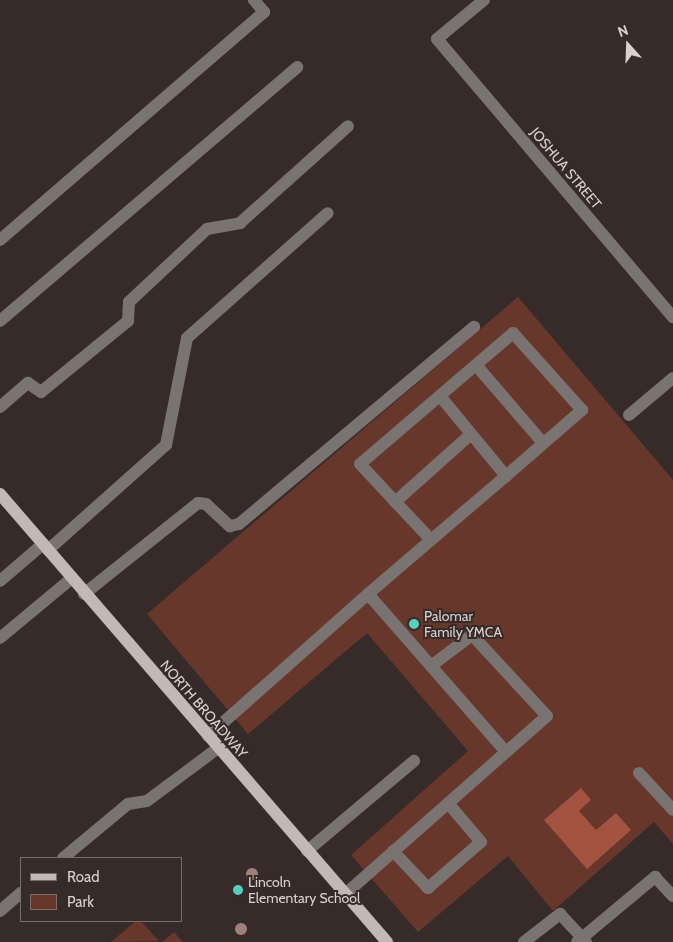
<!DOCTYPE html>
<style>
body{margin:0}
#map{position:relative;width:673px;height:942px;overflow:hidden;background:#362b28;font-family:Cabin,sans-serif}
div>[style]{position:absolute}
.green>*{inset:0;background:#67372b}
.water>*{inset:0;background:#a35340}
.minor>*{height:12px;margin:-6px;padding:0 6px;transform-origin:6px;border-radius:6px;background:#797371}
.major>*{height:12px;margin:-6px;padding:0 6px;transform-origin:6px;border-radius:6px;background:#c4b8b5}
.trees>*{width:12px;height:12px;margin:-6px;border-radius:50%;background:#a08179}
.dots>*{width:14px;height:14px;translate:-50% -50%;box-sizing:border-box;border:2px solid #362b28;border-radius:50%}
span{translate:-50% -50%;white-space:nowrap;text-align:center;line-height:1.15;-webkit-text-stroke:4px #362b28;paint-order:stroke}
.street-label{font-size:14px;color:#d9d1d0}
.poi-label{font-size:14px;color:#d9d1d0}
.left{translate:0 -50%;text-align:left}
.legend{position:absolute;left:20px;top:857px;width:162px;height:65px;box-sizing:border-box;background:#362b28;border:1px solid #776d6b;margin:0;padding:6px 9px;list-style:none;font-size:15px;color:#d9d1d0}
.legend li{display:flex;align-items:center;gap:10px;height:25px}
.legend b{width:25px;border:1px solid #776d6b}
.north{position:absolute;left:603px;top:20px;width:50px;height:50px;-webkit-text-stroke:4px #362b28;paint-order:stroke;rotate:340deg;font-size:14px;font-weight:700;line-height:20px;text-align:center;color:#d9d1d0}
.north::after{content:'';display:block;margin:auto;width:18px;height:22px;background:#d9d1d0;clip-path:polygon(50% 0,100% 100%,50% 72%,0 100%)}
</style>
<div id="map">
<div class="green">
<div style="clip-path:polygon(518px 297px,673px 480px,673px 844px,654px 822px,553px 911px,508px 856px,418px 932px,351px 855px,468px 751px,367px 633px,248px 734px,147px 614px)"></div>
<div style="clip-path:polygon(136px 921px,141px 921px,159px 941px,111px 942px)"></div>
<div style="clip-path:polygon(174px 932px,183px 942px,162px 942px)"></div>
</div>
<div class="water">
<div style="clip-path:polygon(581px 788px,591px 800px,579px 811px,596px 830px,616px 813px,631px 830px,587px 869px,544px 820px)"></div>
</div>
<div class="minor">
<div style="left:484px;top:0;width:61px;rotate:140.3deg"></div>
<div style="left:437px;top:39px;width:365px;rotate:49.7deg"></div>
<div style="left:0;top:240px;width:349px;rotate:-40.8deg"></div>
<div style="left:264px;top:12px;width:16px;rotate:-130deg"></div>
<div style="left:0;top:321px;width:391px;rotate:-40.5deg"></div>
<div style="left:476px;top:365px;width:103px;rotate:49.3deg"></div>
<div style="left:440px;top:396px;width:104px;rotate:50.5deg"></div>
<div style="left:0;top:407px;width:37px;rotate:-41deg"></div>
<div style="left:28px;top:383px;width:16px;rotate:35deg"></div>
<div style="left:41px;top:392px;width:112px;rotate:-39.2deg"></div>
<div style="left:128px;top:321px;width:19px;rotate:-87deg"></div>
<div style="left:129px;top:302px;width:107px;rotate:-43.1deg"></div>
<div style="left:207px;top:229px;width:34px;rotate:-10deg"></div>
<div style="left:240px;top:223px;width:145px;rotate:-41.9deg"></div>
<div style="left:629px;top:415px;width:57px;rotate:-40.1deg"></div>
<div style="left:395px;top:502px;width:102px;rotate:-41.8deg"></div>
<div style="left:48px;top:550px;width:158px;rotate:-41.7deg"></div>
<div style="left:166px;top:445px;width:109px;rotate:-78.9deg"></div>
<div style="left:187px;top:338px;width:188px;rotate:-41.6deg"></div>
<div style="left:0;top:581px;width:57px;rotate:-40.7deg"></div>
<div style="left:84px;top:594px;width:146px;rotate:-38.6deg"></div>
<div style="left:198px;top:503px;width:8px;rotate:7deg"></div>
<div style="left:206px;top:504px;width:33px;rotate:43deg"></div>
<div style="left:230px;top:526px;width:9px;rotate:-13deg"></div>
<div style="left:239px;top:524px;width:307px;rotate:-40deg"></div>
<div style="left:368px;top:594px;width:83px;rotate:-40.6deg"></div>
<div style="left:431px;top:540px;width:99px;rotate:-40.5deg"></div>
<div style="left:506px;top:476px;width:101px;rotate:-41deg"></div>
<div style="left:582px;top:410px;width:103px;rotate:-131.9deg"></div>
<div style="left:513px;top:333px;width:201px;rotate:139.4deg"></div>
<div style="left:360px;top:464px;width:104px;rotate:46.9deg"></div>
<div style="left:0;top:638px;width:94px;rotate:-39.8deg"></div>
<div style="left:431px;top:666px;width:114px;rotate:48.9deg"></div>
<div style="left:208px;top:736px;width:214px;rotate:-41.6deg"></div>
<div style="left:368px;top:594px;width:96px;rotate:48.8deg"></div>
<div style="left:431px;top:666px;width:51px;rotate:-37.1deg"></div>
<div style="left:472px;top:635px;width:110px;rotate:47.2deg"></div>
<div style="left:547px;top:716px;width:269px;rotate:138.6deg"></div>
<div style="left:639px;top:773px;width:50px;rotate:47.4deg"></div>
<div style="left:307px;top:851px;width:140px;rotate:-40.1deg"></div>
<div style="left:393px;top:851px;width:51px;rotate:46.6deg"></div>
<div style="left:428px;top:888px;width:70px;rotate:-41deg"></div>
<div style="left:481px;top:842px;width:51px;rotate:-130.2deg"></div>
<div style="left:63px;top:858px;width:85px;rotate:-39.7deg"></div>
<div style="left:128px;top:804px;width:19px;rotate:-9deg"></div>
<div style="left:147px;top:801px;width:89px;rotate:-36.7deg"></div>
<div style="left:0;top:911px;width:28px;rotate:-41deg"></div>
<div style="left:524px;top:942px;width:46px;rotate:-37.9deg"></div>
<div style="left:560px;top:914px;width:38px;rotate:47deg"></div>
<div style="left:577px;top:942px;width:102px;rotate:-39.8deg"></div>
<div style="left:655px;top:877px;width:26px;rotate:47deg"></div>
</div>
<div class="major">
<div style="left:0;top:494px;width:592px;rotate:49.18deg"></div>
</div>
<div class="trees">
<div style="left:252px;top:874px"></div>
<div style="left:241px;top:929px"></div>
</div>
<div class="dots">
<div style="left:414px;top:624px;background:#58cebf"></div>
<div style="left:238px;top:890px;background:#58cebf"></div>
</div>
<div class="street-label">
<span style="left:566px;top:168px;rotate:50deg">JOSHUA STREET</span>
<span style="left:204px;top:709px;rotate:49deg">NORTH BROADWAY</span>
</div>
<div class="poi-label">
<span class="left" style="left:424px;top:624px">Palomar<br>Family YMCA</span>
<span class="left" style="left:248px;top:890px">Lincoln<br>Elementary School</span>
</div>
<ul class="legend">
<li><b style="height:6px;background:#c4b8b5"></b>Road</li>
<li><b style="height:14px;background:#67372b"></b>Park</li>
</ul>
<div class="north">N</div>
</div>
